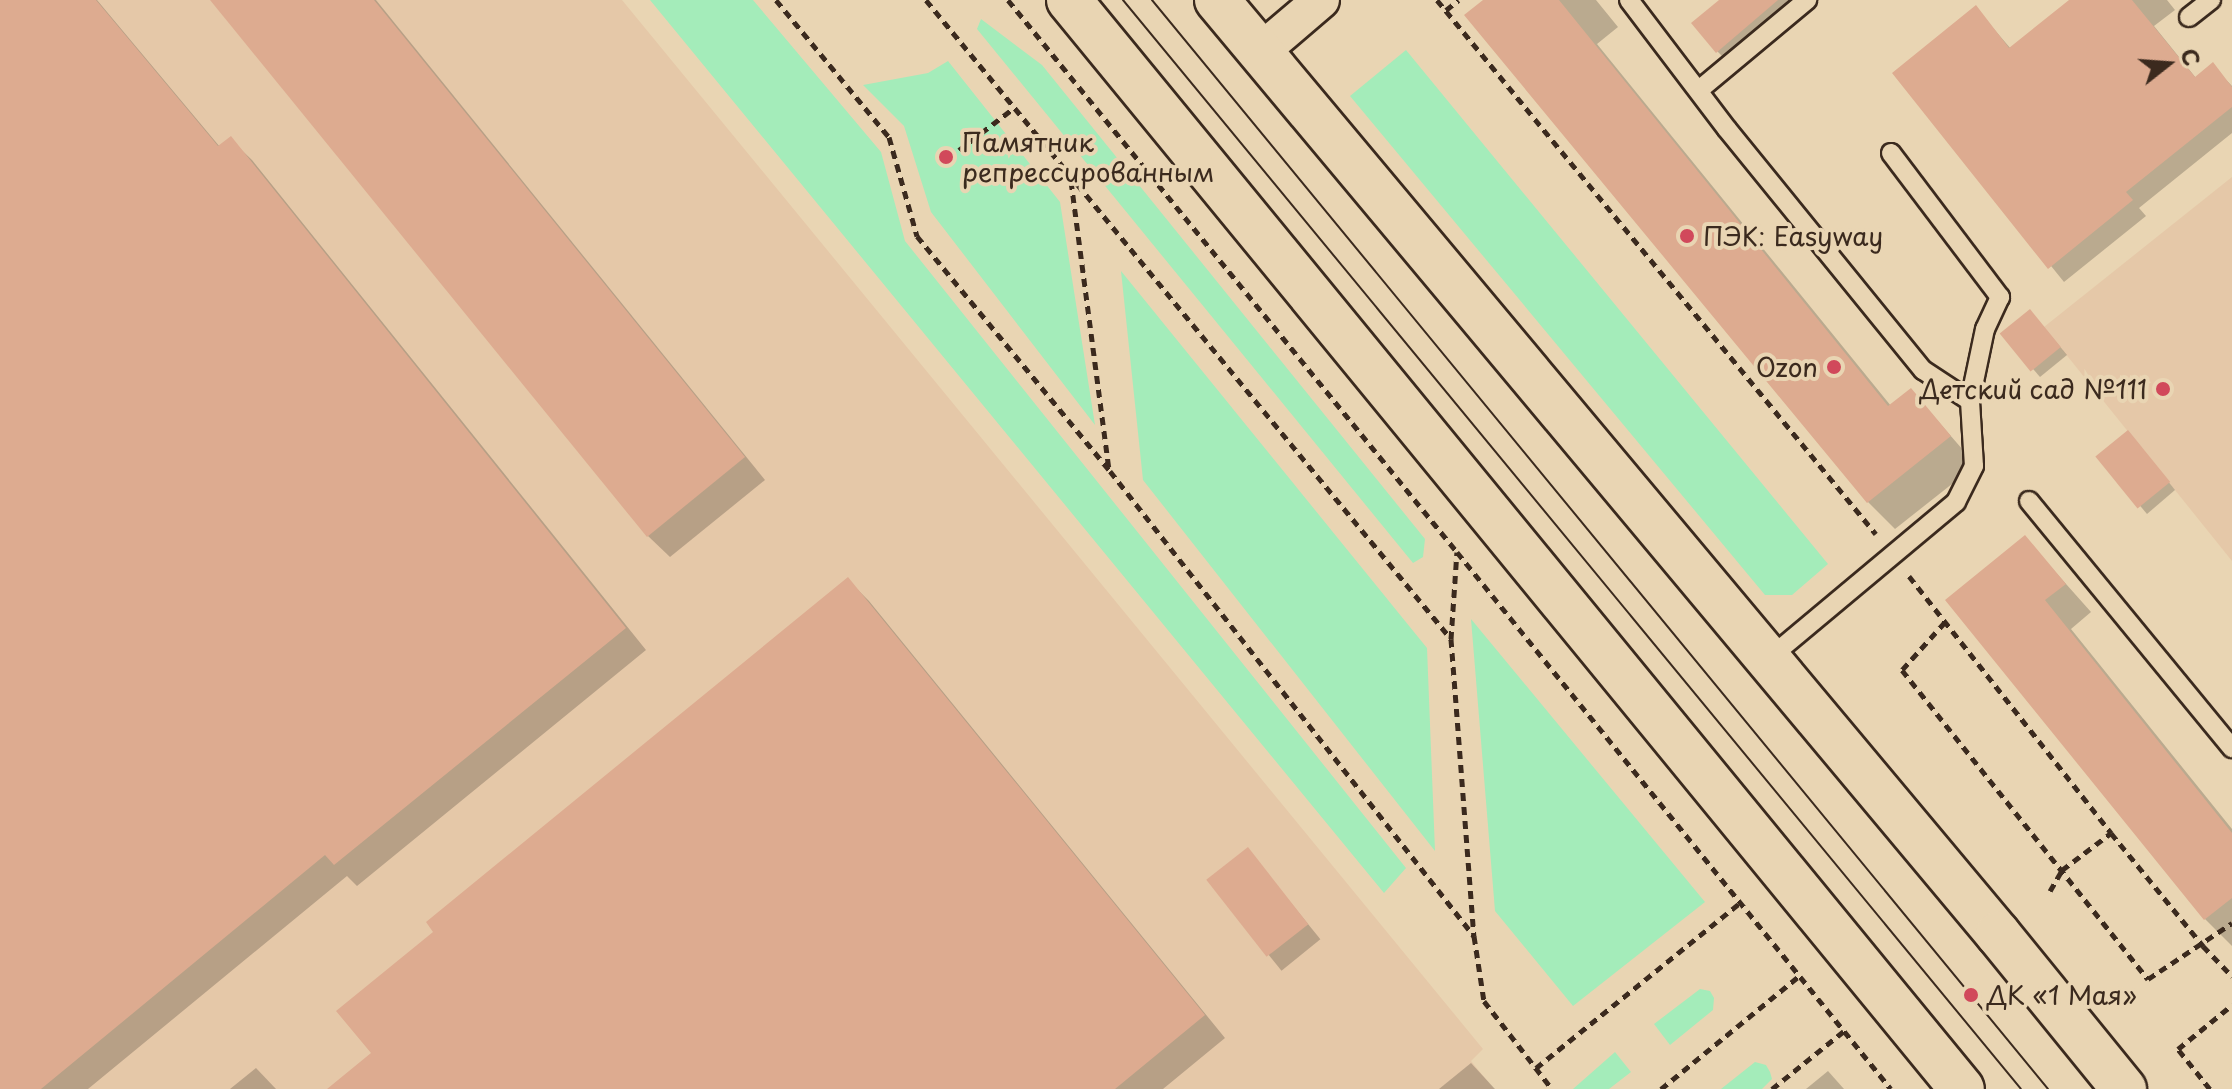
<!DOCTYPE html>
<meta charset="utf-8">
<style>
body{margin:0}
#map{position:relative;width:2232px;height:1089px;overflow:hidden;background:#e9d5b3;font-family:"Playpen Sans",sans-serif}
div>[style]{position:absolute}
.built>*{inset:0;background:#e5c8a8}
.green>*{inset:0;background:#a4ecba}
.shadow>*{inset:0;background:#0003;transform-origin:0 0}
.building>*{inset:0;background:#ddab90;transform-origin:0 0}
.path>*{height:5px;margin-top:-2.5px;transform-origin:0;background:repeating-linear-gradient(90deg,#3b2a1e 0 8px,transparent 0 14px)}
.roads{filter:drop-shadow(2px 0 #3b2a1e) drop-shadow(-2px 0 #3b2a1e) drop-shadow(0 2px #3b2a1e) drop-shadow(0 -2px #3b2a1e)}
.lane>*{height:18px;margin:-9px;padding:0 9px;transform-origin:9px;border-radius:9px;background:#e9d5b3}
.street>*{height:36px;margin:-18px;padding:0 18px;transform-origin:18px;border-radius:18px;background:#e9d5b3}
.highway>*{height:44px;margin:-22px;padding:0 22px;transform-origin:22px;border-radius:22px;background:#e9d5b3}
.tram>*{height:2px;margin:-1px;padding:0 1px;transform-origin:1px;border-radius:1px;background:#3b2a1e}
.dots>*{width:22px;height:22px;translate:-50% -50%;box-sizing:border-box;border:4px solid #e9d5b3;border-radius:50%}
span{translate:-50% -50%;white-space:nowrap;text-align:center;line-height:1.15;-webkit-text-stroke:8px #e9d5b3;paint-order:stroke}
.poi-label{font-size:26px;color:#3b2a1e}
.left{translate:0 -50%;text-align:left}
.right{translate:-100% -50%;text-align:right}
.north{position:absolute;left:2128px;top:24px;width:80px;height:80px;-webkit-text-stroke:6px #e9d5b3;paint-order:stroke;rotate:73deg;font-size:22px;font-weight:700;line-height:32px;text-align:center;color:#3b2a1e}
.north::after{content:'';display:block;margin:auto;width:28px;height:36px;background:#3b2a1e;clip-path:polygon(50% 0,100% 100%,50% 72%,0 100%)}
</style>
<div id="map">
<div class="built">
<div style="clip-path:polygon(0 0,622px 0,1483px 1049px,1471px 1061px,1494px 1089px,0 1089px)"></div>
<div style="clip-path:polygon(2232px 177px,2232px 561px,2044px 327px)"></div>
</div>
<div class="green">
<div style="clip-path:polygon(650px 0,753px 0,881px 152px,905px 241px,1406px 868px,1384px 893px)"></div>
<div style="clip-path:polygon(981px 19px,1042px 65px,1425px 539px,1423px 557px,1413px 563px,977px 29px)"></div>
<div style="clip-path:polygon(1406px 50px,1828px 564px,1792px 595px,1765px 595px,1350px 96px)"></div>
<div style="clip-path:polygon(948px 61px,1060px 202px,1095px 425px,931px 212px,904px 126px,863px 85px,928px 73px)"></div>
<div style="clip-path:polygon(1121px 271px,1427px 648px,1435px 851px,1143px 480px)"></div>
<div style="clip-path:polygon(1471px 619px,1705px 902px,1573px 1006px,1495px 911px)"></div>
<div style="clip-path:polygon(1700px 989px,1710px 991px,1714px 998px,1713px 1010px,1670px 1045px,1654px 1024px)"></div>
<div style="clip-path:polygon(1615px 1052px,1631px 1072px,1609px 1089px,1573px 1089px)"></div>
<div style="clip-path:polygon(1755px 1062px,1766px 1065px,1770px 1072px,1772px 1079px,1762px 1089px,1721px 1089px)"></div>
</div>
<div class="shadow">
<div style="clip-path:polygon(0 0,97px 0,220px 147px,230px 139px,252px 160px,646px 650px,357px 886px,347px 876px,88px 1089px,0 1089px)"></div>
<div style="clip-path:polygon(213px 0,376px 0,765px 480px,670px 557px,648px 536px)"></div>
<div style="clip-path:polygon(1486px 0,1596px 0,1618px 27px,1597px 44px,1891px 406px,1911px 390px,1976px 465px,1895px 529px,1868px 502px)"></div>
<div style="clip-path:polygon(1722px 0,1793px 0,1724px 58px,1717px 51px)"></div>
<div style="clip-path:polygon(2072px 0,2167px 0,2175px 10px,2154px 26px,2196px 78px,2212px 65px,2232px 86px,2232px 133px,2139px 208px,2146px 216px,2064px 282px,1895px 73px,1976px 8px,2011px 49px)"></div>
<div style="clip-path:polygon(2037px 319px,2067px 355px,2040px 377px,2003px 334px)"></div>
<div style="clip-path:polygon(2135px 440px,2175px 490px,2147px 514px,2099px 457px)"></div>
<div style="clip-path:polygon(2025px 538px,2091px 612px,2071px 629px,2232px 829px,2232px 946px,2205px 919px,1948px 600px)"></div>
<div style="clip-path:polygon(848px 580px,869px 601px,1225px 1038px,1163px 1089px,330px 1089px,374px 1053px,436px 932px)"></div>
<div style="left:1248px;top:850px;width:115px;height:50px;rotate:51deg"></div>
<div style="clip-path:polygon(1471px 1063px,1495px 1089px,1439px 1089px)"></div>
<div style="clip-path:polygon(256px 1068px,276px 1089px,230px 1089px)"></div>
<div style="clip-path:polygon(1828px 1071px,1844px 1089px,1806px 1089px)"></div>
</div>
<div class="building">
<div style="clip-path:polygon(0 0,96px 0,218px 146px,231px 136px,626px 628px,334px 865px,325px 855px,41px 1089px,0 1089px)"></div>
<div style="clip-path:polygon(210px 0,374px 0,745px 457px,647px 537px)"></div>
<div style="clip-path:polygon(1483px 0,1559px 0,1888px 406px,1911px 388px,1951px 436px,1867px 503px,1464px 15px)"></div>
<div style="clip-path:polygon(1719px 0,1778px 0,1716px 53px,1691px 23px)"></div>
<div style="clip-path:polygon(2069px 0,2132px 0,2195px 77px,2213px 62px,2232px 87px,2232px 107px,2126px 192px,2133px 200px,2048px 269px,1892px 73px,1976px 5px,2009px 48px)"></div>
<div style="left:2030px;top:309px;width:49px;height:39px;rotate:51deg"></div>
<div style="left:2128px;top:430px;width:67px;height:42px;rotate:51deg"></div>
<div style="clip-path:polygon(2025px 535px,2066px 584px,2045px 600px,2232px 833px,2232px 898px,2204px 920px,1945px 600px)"></div>
<div style="clip-path:polygon(848px 577px,1205px 1015px,1115px 1089px,327px 1089px,371px 1053px,336px 1011px,433px 932px,426px 922px)"></div>
<div style="left:1248px;top:847px;width:98px;height:53px;rotate:52deg"></div>
</div>
<div class="path">
<div style="left:776px;top:0;width:178px;rotate:50.5deg"></div>
<div style="left:889px;top:137px;width:103px;rotate:74.2deg"></div>
<div style="left:917px;top:236px;width:304px;rotate:50.6deg"></div>
<div style="left:1110px;top:471px;width:591px;rotate:51.95deg"></div>
<div style="left:926px;top:0;width:827px;rotate:50.59deg"></div>
<div style="left:1451px;top:639px;width:87px;rotate:-86.1deg"></div>
<div style="left:1457px;top:552px;width:690px;rotate:51.06deg"></div>
<div style="left:1008px;top:0;width:712px;rotate:50.87deg"></div>
<div style="left:1437px;top:0;width:691px;rotate:50.58deg"></div>
<div style="left:1446px;top:10px;width:16px;rotate:-38deg"></div>
<div style="left:959px;top:150px;width:69px;rotate:-37.4deg"></div>
<div style="left:1071px;top:181px;width:290px;rotate:82.5deg"></div>
<div style="left:1909px;top:576px;width:327px;rotate:51.8deg"></div>
<div style="left:2111px;top:833px;width:146px;rotate:50.8deg"></div>
<div style="left:2203px;top:946px;width:42px;rotate:46deg"></div>
<div style="left:1945px;top:622px;width:64px;rotate:131.9deg"></div>
<div style="left:1902px;top:670px;width:395px;rotate:51.5deg"></div>
<div style="left:2148px;top:979px;width:101px;rotate:-33.7deg"></div>
<div style="left:1451px;top:639px;width:298px;rotate:85.6deg"></div>
<div style="left:1474px;top:936px;width:66px;rotate:81.3deg"></div>
<div style="left:1484px;top:1001px;width:111px;rotate:52.3deg"></div>
<div style="left:2050px;top:891px;width:24px;rotate:-60deg"></div>
<div style="left:2062px;top:870px;width:61px;rotate:-37.1deg"></div>
<div style="left:1536px;top:1068px;width:264px;rotate:-39deg"></div>
<div style="left:1661px;top:1089px;width:178px;rotate:-39.3deg"></div>
<div style="left:1772px;top:1089px;width:92px;rotate:-38.9deg"></div>
<div style="left:2210px;top:1089px;width:51px;rotate:-128.7deg"></div>
<div style="left:2178px;top:1049px;width:70px;rotate:-39.2deg"></div>
</div>
<div class="roads">
<div class="lane">
<div style="left:1629px;top:0;width:162px;rotate:52.8deg"></div>
<div style="left:1727px;top:129px;width:311px;rotate:50.9deg"></div>
<div style="left:1923px;top:370px;width:56px;rotate:33.4deg"></div>
<div style="left:1970px;top:401px;width:65px;rotate:86.5deg"></div>
<div style="left:1974px;top:466px;width:40px;rotate:116.6deg"></div>
<div style="left:1956px;top:502px;width:245px;rotate:140.1deg"></div>
<div style="left:2189px;top:17px;width:28px;rotate:-38deg"></div>
<div style="left:1699px;top:90px;width:141px;rotate:-39.8deg"></div>
<div style="left:1891px;top:153px;width:181px;rotate:52.9deg"></div>
<div style="left:2000px;top:297px;width:35px;rotate:115deg"></div>
<div style="left:1985px;top:329px;width:74px;rotate:101.8deg"></div>
<div style="left:2029px;top:501px;width:320px;rotate:50.6deg"></div>
</div>
<div class="street">
<div style="left:1260px;top:52px;width:80px;rotate:-40.4deg"></div>
</div>
<div class="highway">
<div style="left:1069px;top:0;width:1408px;rotate:50.65deg"></div>
<div style="left:1217px;top:0;width:1218px;rotate:50.1deg"></div>
<div style="left:1998px;top:934px;width:200px;rotate:50.9deg"></div>
</div>
</div>
<div class="tram">
<div style="left:1123px;top:0;width:1411px;rotate:50.49deg"></div>
<div style="left:1152px;top:0;width:1410px;rotate:50.55deg"></div>
</div>
<div class="dots">
<div style="left:946px;top:157px;background:#d1495b"></div>
<div style="left:1687px;top:236px;background:#d1495b"></div>
<div style="left:1834px;top:367px;background:#d1495b"></div>
<div style="left:2163px;top:389px;background:#d1495b"></div>
<div style="left:1971px;top:995px;background:#d1495b"></div>
</div>
<div class="poi-label">
<span class="left" style="left:962px;top:157px">Памятник<br>репрессированным</span>
<span class="left" style="left:1703px;top:236px">ПЭК: Easyway</span>
<span class="right" style="left:1818px;top:367px">Ozon</span>
<span class="right" style="left:2147px;top:389px">Детский сад №111</span>
<span class="left" style="left:1987px;top:995px">ДК «1 Мая»</span>
</div>
<div class="north">С</div>
</div>
